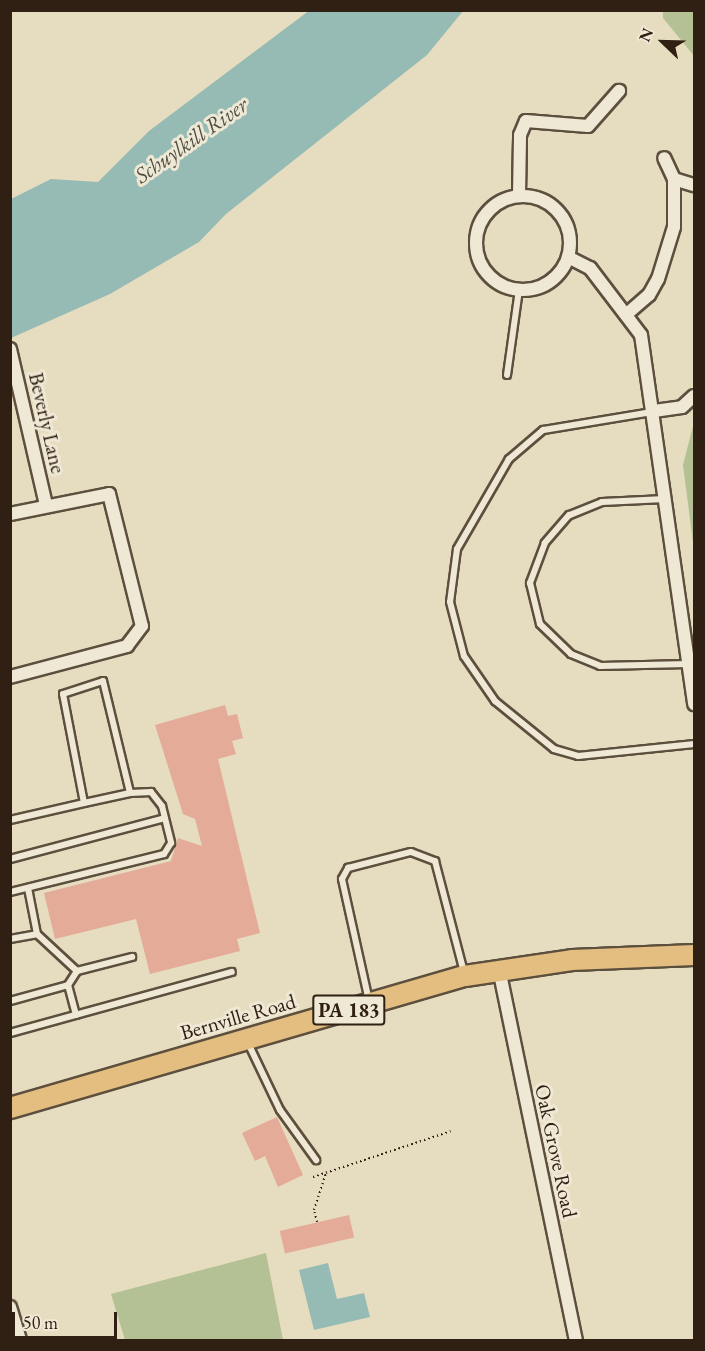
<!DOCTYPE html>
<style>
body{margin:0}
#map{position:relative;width:705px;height:1351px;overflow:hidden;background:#e6dcbf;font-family:"EB Garamond",serif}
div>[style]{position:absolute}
.green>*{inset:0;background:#b3c194}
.water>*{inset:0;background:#96bbb4}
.building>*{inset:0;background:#e4ab98;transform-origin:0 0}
.path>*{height:2px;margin-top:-1px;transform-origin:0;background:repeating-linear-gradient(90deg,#2f2013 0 1.5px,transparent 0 4.5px)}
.roads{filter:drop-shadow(2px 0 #5d4f3e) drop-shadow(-2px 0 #5d4f3e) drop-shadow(0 2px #5d4f3e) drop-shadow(0 -2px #5d4f3e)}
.service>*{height:6px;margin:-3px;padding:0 3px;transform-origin:3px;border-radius:3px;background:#efe8d5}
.minor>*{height:12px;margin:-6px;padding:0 6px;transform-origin:6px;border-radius:6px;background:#efe8d5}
.minor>.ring{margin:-6px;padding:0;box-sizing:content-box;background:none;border:12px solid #efe8d5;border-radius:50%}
.primary>*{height:20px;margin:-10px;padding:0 10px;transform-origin:10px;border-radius:10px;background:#e3be80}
span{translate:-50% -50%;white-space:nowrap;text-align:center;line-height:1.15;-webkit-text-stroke:6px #efe8d5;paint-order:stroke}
.shield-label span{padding:2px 4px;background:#efe8d5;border:2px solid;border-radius:4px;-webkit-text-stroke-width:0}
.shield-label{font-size:20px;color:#2f2013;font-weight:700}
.street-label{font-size:21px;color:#2f2013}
.water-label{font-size:22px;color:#4e4e43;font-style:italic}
.frame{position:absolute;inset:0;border:12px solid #2f2013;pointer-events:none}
.north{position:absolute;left:633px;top:12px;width:60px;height:60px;-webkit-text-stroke:4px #efe8d5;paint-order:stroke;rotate:293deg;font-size:16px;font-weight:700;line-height:24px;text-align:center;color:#2f2013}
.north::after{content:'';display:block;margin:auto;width:21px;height:27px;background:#2f2013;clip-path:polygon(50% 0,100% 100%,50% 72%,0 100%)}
.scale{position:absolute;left:12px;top:1312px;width:105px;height:27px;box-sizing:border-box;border:3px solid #2f2013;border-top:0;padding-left:8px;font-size:18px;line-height:21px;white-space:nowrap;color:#2f2013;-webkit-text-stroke:4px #efe8d5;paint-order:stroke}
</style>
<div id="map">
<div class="green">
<div style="clip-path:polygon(663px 11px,694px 11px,694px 56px,663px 18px)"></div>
<div style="clip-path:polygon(694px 422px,694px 550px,683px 465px)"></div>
<div style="clip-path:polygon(266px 1253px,283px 1340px,125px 1340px,111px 1294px)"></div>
</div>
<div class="water">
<div style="clip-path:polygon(310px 10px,463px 11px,427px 55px,226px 214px,199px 242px,110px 294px,11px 338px,11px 199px,51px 179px,98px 182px,149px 131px)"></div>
<div style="clip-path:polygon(328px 1263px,337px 1299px,364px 1293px,370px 1317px,314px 1330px,299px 1270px)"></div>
</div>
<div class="building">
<div style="clip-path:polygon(225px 705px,228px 716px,237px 714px,243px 738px,232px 741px,236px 754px,218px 759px,260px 933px,237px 939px,240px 951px,150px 974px,136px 919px,55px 939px,44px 893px,171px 861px,178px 838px,202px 846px,195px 819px,183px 814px,155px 725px)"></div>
<div style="clip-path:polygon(277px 1117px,303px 1175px,278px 1187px,265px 1156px,255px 1161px,242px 1133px)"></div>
<div style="left:349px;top:1215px;width:23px;height:71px;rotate:77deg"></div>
</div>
<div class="path">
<div style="left:313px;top:1177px;width:145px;rotate:-18.4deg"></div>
<div style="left:317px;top:1222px;width:12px;rotate:-104deg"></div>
<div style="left:314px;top:1210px;width:39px;rotate:-72deg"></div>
</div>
<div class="roads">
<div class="service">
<div style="left:507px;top:375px;width:86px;rotate:-82deg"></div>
<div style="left:652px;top:412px;width:110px;rotate:170.6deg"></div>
<div style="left:543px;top:430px;width:45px;rotate:139.5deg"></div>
<div style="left:509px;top:459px;width:104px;rotate:120deg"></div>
<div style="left:457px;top:549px;width:53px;rotate:97.5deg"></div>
<div style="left:450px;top:602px;width:56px;rotate:75.5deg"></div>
<div style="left:464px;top:656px;width:55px;rotate:55.4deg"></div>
<div style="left:495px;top:701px;width:76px;rotate:39.1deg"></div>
<div style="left:554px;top:749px;width:25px;rotate:16deg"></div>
<div style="left:578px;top:756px;width:117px;rotate:-5.9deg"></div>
<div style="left:665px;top:499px;width:63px;rotate:177.3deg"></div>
<div style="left:602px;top:502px;width:35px;rotate:158deg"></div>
<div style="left:569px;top:515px;width:37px;rotate:131deg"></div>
<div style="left:545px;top:543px;width:43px;rotate:110.6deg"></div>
<div style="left:530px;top:583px;width:42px;rotate:76.3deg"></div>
<div style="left:540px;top:624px;width:43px;rotate:44.1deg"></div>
<div style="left:571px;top:654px;width:31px;rotate:22deg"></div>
<div style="left:600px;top:666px;width:88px;rotate:-1.3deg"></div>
<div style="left:84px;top:803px;width:47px;rotate:-12.3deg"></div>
<div style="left:10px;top:820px;width:76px;rotate:-12.9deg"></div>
<div style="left:84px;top:803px;width:111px;rotate:-100.9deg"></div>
<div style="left:63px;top:694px;width:42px;rotate:-18deg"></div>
<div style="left:103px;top:681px;width:115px;rotate:76.4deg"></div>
<div style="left:130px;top:793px;width:21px;rotate:-3deg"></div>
<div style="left:151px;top:792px;width:18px;rotate:52deg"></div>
<div style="left:162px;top:806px;width:38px;rotate:76deg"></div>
<div style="left:171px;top:843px;width:13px;rotate:122deg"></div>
<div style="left:164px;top:854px;width:159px;rotate:166.1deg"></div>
<div style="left:10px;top:859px;width:160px;rotate:-14.8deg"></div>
<div style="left:37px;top:934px;width:54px;rotate:42.8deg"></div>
<div style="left:10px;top:939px;width:27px;rotate:-10deg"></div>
<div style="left:37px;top:934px;width:47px;rotate:-101.1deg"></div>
<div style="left:68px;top:985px;width:31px;rotate:75deg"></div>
<div style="left:10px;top:1001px;width:60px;rotate:-15.4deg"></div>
<div style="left:68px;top:985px;width:17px;rotate:-57deg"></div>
<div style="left:77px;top:971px;width:57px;rotate:-14.3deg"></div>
<div style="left:369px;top:1001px;width:125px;rotate:-102.5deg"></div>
<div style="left:342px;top:879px;width:13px;rotate:-61deg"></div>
<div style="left:348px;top:868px;width:65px;rotate:-14.3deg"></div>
<div style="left:411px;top:852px;width:26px;rotate:21deg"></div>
<div style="left:435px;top:861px;width:115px;rotate:75.4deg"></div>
<div style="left:10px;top:1033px;width:230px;rotate:-15.4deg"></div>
<div style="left:248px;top:1043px;width:74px;rotate:64.5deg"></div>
<div style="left:280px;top:1110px;width:62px;rotate:54.2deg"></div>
</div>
<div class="minor">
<div style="left:674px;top:179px;width:21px;rotate:17deg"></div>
<div style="left:519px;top:195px;width:60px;rotate:-89deg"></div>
<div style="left:520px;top:135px;width:15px;rotate:-67deg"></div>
<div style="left:526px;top:121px;width:62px;rotate:4.6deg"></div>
<div style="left:588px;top:126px;width:47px;rotate:-48.5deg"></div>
<div class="ring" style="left:476px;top:196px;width:82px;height:82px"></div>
<div style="left:568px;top:257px;width:25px;rotate:27deg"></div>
<div style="left:590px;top:268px;width:84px;rotate:52.7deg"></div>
<div style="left:641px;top:335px;width:373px;rotate:81.8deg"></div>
<div style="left:628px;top:313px;width:28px;rotate:-41deg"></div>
<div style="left:649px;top:295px;width:18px;rotate:-61deg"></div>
<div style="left:658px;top:279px;width:54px;rotate:-72.9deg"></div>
<div style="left:674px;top:227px;width:48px;rotate:-90deg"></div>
<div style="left:674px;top:179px;width:23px;rotate:-115deg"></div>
<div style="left:10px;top:349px;width:160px;rotate:77deg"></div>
<div style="left:654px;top:411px;width:28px;rotate:-8deg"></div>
<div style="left:682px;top:407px;width:16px;rotate:-43deg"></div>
<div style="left:10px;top:514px;width:101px;rotate:-11.4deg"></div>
<div style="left:109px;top:494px;width:136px;rotate:76deg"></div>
<div style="left:142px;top:626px;width:25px;rotate:127deg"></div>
<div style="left:127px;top:646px;width:121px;rotate:165.2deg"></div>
<div style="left:499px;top:969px;width:379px;rotate:78.3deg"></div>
<div style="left:10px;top:1307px;width:34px;rotate:73deg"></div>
</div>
<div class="primary">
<div style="left:10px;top:1108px;width:474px;rotate:-16.2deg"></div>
<div style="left:465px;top:976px;width:108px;rotate:-8.5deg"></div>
<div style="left:572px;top:960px;width:122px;rotate:-2.3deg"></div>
</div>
</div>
<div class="shield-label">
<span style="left:349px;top:1010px">PA 183</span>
</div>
<div class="street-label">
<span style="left:47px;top:423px;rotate:77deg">Beverly Lane</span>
<span style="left:238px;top:1017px;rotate:-16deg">Bernville Road</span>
<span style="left:556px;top:1151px;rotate:78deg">Oak Grove Road</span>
</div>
<div class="water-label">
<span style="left:191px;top:140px;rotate:-35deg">Schuylkill River</span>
</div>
<div class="frame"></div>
<div class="north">N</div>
<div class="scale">50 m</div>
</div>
